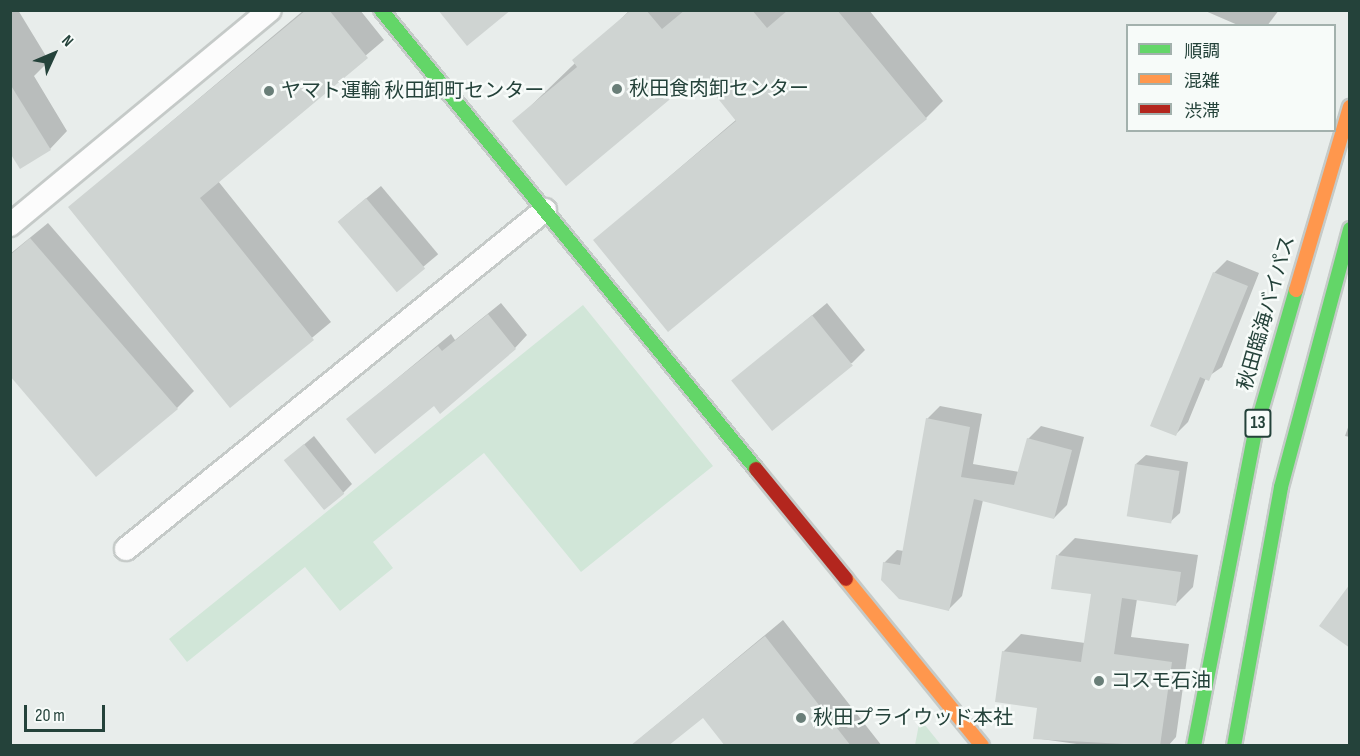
<!DOCTYPE html>
<meta charset="utf-8">
<style>
body{margin:0}
#map{position:relative;width:1360px;height:756px;overflow:hidden;background:#e8edeb;font-family:"Sofia Sans Condensed","Noto Sans JP",sans-serif}
div>[style]{position:absolute}
.green>*{inset:0;background:#d1e6d8}
.shadow>*{inset:0;background:#0003;transform-origin:0 0}
.building>*{inset:0;background:#cfd4d2;transform-origin:0 0}
.roads{filter:drop-shadow(2px 0 #c5cac8) drop-shadow(-2px 0 #c5cac8) drop-shadow(0 2px #c5cac8) drop-shadow(0 -2px #c5cac8)}
.street>*{height:22px;margin:-11px;padding:0 11px;transform-origin:11px;border-radius:11px;background:#fcfcfc}
.fast>*{height:14px;margin:-7px;padding:0 7px;transform-origin:7px;border-radius:7px;background:#63d668}
.slow>*{height:14px;margin:-7px;padding:0 7px;transform-origin:7px;border-radius:7px;background:#ff974d}
.jam>*{height:14px;margin:-7px;padding:0 7px;transform-origin:7px;border-radius:7px;background:#b3261e}
.dots>*{width:16px;height:16px;translate:-50% -50%;box-sizing:border-box;border:3px solid #f7fbf9;border-radius:50%}
span{translate:-50% -50%;white-space:nowrap;text-align:center;line-height:1.15;-webkit-text-stroke:5px #f7fbf9;paint-order:stroke}
.shield-label span{padding:2px 4px;background:#f7fbf9;border:2px solid;border-radius:4px;-webkit-text-stroke-width:0}
.shield-label{font-size:18px;color:#24423a;font-weight:700}
.poi-label{font-size:20px;color:#24423a}
.left{translate:0 -50%;text-align:left}
.street-label{font-size:20px;color:#24423a}
.frame{position:absolute;inset:0;border:12px solid #24423a;pointer-events:none}
.legend{position:absolute;left:1126px;top:24px;width:210px;height:108px;box-sizing:border-box;background:#f7fbf9;border:2px solid #a3b1ad;margin:0;padding:8px 10px;list-style:none;font-size:18px;color:#24423a}
.legend li{display:flex;align-items:center;gap:12px;height:30px}
.legend b{width:30px;border:2px solid #a3b1ad}
.north{position:absolute;left:24px;top:24px;width:60px;height:60px;-webkit-text-stroke:4px #f7fbf9;paint-order:stroke;rotate:46deg;font-size:16px;font-weight:700;line-height:24px;text-align:center;color:#24423a}
.north::after{content:'';display:block;margin:auto;width:21px;height:27px;background:#24423a;clip-path:polygon(50% 0,100% 100%,50% 72%,0 100%)}
.scale{position:absolute;left:24px;top:705px;width:81px;height:27px;box-sizing:border-box;border:3px solid #24423a;border-top:0;padding-left:8px;font-size:18px;line-height:21px;white-space:nowrap;color:#24423a;-webkit-text-stroke:4px #f7fbf9;paint-order:stroke}
</style>
<div id="map">
<div class="green">
<div style="clip-path:polygon(583px 305px,713px 466px,581px 572px,484px 453px,373px 542px,393px 568px,340px 611px,305px 567px,187px 662px,169px 639px)"></div>
<div style="clip-path:polygon(920px 719px,941px 745px,915px 745px)"></div>
</div>
<div class="shadow">
<div style="clip-path:polygon(10px 10px,18px 10px,49px 61px,34px 76px,67px 131px,50px 149px,10px 150px)"></div>
<div style="clip-path:polygon(304px 10px,360px 10px,384px 40px,218px 181px,331px 322px,230px 406px,70px 207px)"></div>
<div style="clip-path:polygon(630px 10px,869px 10px,943px 101px,926px 118px,595px 240px,737px 119px,699px 73px,514px 122px)"></div>
<div style="clip-path:polygon(1203px 10px,1279px 10px,1267px 26px,1240px 26px)"></div>
<div style="left:381px;top:186px;width:89px;height:55px;rotate:50deg"></div>
<div style="clip-path:polygon(48px 223px,194px 391px,177px 408px,10px 373px,10px 254px)"></div>
<div style="clip-path:polygon(1227px 260px,1259px 273px,1222px 367px,1206px 378px,1188px 422px,1175px 435px,1214px 273px)"></div>
<div style="clip-path:polygon(501px 303px,527px 335px,515px 348px,434px 404px,348px 419px,451px 334px,455px 340px)"></div>
<div style="clip-path:polygon(827px 303px,865px 350px,852px 363px,733px 381px)"></div>
<div style="clip-path:polygon(940px 406px,982px 414px,973px 464px,1019px 472px,1028px 439px,1041px 426px,1084px 437px,1067px 505px,1054px 518px,983px 500px,962px 596px,949px 609px,884px 563px,897px 550px,904px 551px,927px 419px)"></div>
<div style="clip-path:polygon(1350px 422px,1350px 437px,1345px 436px)"></div>
<div style="clip-path:polygon(314px 436px,352px 484px,343px 493px,286px 460px)"></div>
<div style="clip-path:polygon(1146px 455px,1188px 462px,1180px 513px,1170px 522px,1136px 464px)"></div>
<div style="clip-path:polygon(1075px 538px,1198px 555px,1193px 587px,1176px 604px,1137px 599px,1131px 637px,1189px 644px,1176px 737px,1168px 746px,1091px 746px,1034px 738px,1039px 707px,1003px 652px,1021px 634px,1085px 643px,1092px 593px,1058px 555px)"></div>
<div style="clip-path:polygon(783px 620px,882px 746px,727px 746px,703px 716px,631px 746px)"></div>
</div>
<div class="building">
<div style="clip-path:polygon(306px 10px,329px 10px,368px 58px,200px 198px,314px 340px,230px 408px,68px 207px)"></div>
<div style="clip-path:polygon(438px 10px,511px 10px,467px 46px)"></div>
<div style="clip-path:polygon(631px 10px,646px 10px,662px 29px,685px 10px,752px 10px,767px 28px,788px 10px,837px 10px,927px 119px,668px 332px,593px 240px,736px 121px,699px 75px,566px 186px,512px 121px,577px 67px,572px 60px)"></div>
<div style="clip-path:polygon(10px 84px,51px 150px,20px 169px,10px 153px)"></div>
<div style="left:366px;top:198px;width:92px;height:37px;rotate:50deg"></div>
<div style="clip-path:polygon(30px 238px,178px 409px,96px 477px,10px 376px,10px 255px)"></div>
<div style="clip-path:polygon(1213px 272px,1248px 286px,1209px 381px,1200px 377px,1176px 436px,1150px 426px)"></div>
<div style="clip-path:polygon(488px 314px,516px 349px,440px 414px,434px 406px,375px 454px,346px 419px,438px 346px,442px 351px)"></div>
<div style="left:812px;top:315px;width:65px;height:104px;rotate:51deg"></div>
<div style="clip-path:polygon(926px 418px,970px 427px,961px 477px,1014px 485px,1027px 438px,1072px 450px,1054px 519px,974px 499px,949px 611px,899px 599px,881px 580px,883px 562px,900px 565px)"></div>
<div style="left:304px;top:444px;width:64px;height:26px;rotate:51deg"></div>
<div style="left:1135px;top:464px;width:45px;height:53px;rotate:9deg"></div>
<div style="clip-path:polygon(1056px 555px,1181px 572px,1176px 606px,1122px 598px,1114px 654px,1172px 662px,1160px 746px,1033px 739px,1037px 708px,995px 702px,1002px 651px,1081px 662px,1091px 594px,1051px 589px)"></div>
<div style="clip-path:polygon(1350px 584px,1350px 648px,1319px 626px)"></div>
<div style="clip-path:polygon(765px 636px,851px 746px,725px 746px,703px 718px,668px 746px,630px 746px)"></div>
</div>
<div class="roads">
<div class="street">
<div style="left:10px;top:225px;width:337px;rotate:-39.6deg"></div>
<div style="left:126px;top:549px;width:539px;rotate:-38.98deg"></div>
</div>
<div class="fast">
<div style="left:381px;top:10px;width:593px;rotate:50.75deg"></div>
<div style="left:1194px;top:746px;width:320px;rotate:-79deg"></div>
<div style="left:1255px;top:432px;width:148px;rotate:-73.9deg"></div>
<div style="left:1234px;top:746px;width:263px;rotate:-79.7deg"></div>
<div style="left:1281px;top:487px;width:267px;rotate:-75deg"></div>
</div>
<div class="slow">
<div style="left:1296px;top:290px;width:191px;rotate:-73.6deg"></div>
<div style="left:846px;top:579px;width:215px;rotate:50.8deg"></div>
</div>
<div class="jam">
<div style="left:756px;top:469px;width:142px;rotate:50.7deg"></div>
</div>
</div>
<div class="dots">
<div style="left:617px;top:89px;background:#697e78"></div>
<div style="left:269px;top:91px;background:#697e78"></div>
<div style="left:1099px;top:681px;background:#697e78"></div>
<div style="left:801px;top:718px;background:#697e78"></div>
</div>
<div class="shield-label">
<span style="left:1258px;top:423px">13</span>
</div>
<div class="poi-label">
<span class="left" style="left:629px;top:89px">秋田食肉卸センター</span>
<span class="left" style="left:281px;top:91px">ヤマト運輸 秋田卸町センター</span>
<span class="left" style="left:1111px;top:681px">コスモ石油</span>
<span class="left" style="left:813px;top:718px">秋田プライウッド本社</span>
</div>
<div class="street-label">
<span style="left:1267px;top:313px;rotate:-74deg">秋田臨海バイパス</span>
</div>
<div class="frame"></div>
<ul class="legend">
<li><b style="height:8px;background:#63d668"></b>順調</li>
<li><b style="height:8px;background:#ff974d"></b>混雑</li>
<li><b style="height:8px;background:#b3261e"></b>渋滞</li>
</ul>
<div class="north">N</div>
<div class="scale">20 m</div>
</div>
